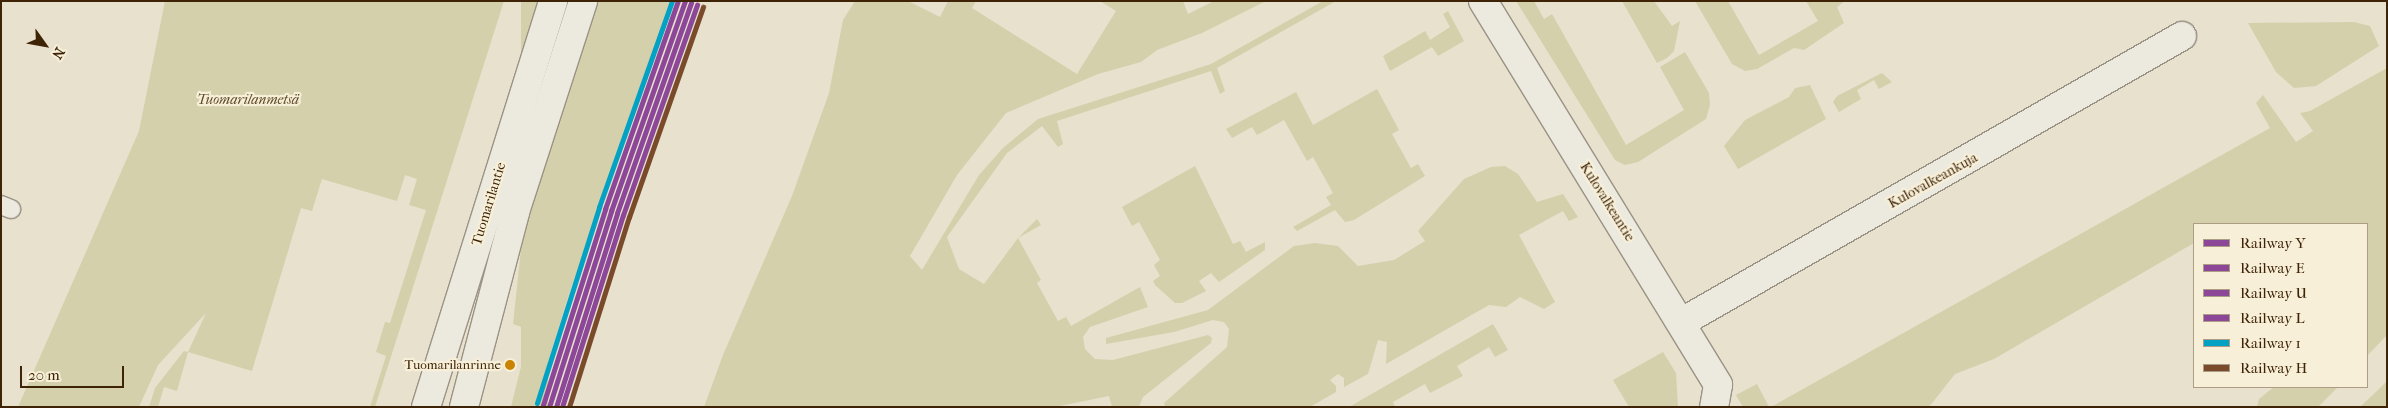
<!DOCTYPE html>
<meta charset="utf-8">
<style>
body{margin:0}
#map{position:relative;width:2388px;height:408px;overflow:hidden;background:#e8e1ce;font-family:"IM FELL French Canon",serif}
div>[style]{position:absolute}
.green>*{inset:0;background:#d4d0ab;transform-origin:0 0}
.roads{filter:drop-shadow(1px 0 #9a9284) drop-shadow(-1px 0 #9a9284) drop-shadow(0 1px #9a9284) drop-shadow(0 -1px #9a9284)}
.service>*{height:18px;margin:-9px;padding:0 9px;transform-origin:9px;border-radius:9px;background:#ece9df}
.minor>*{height:28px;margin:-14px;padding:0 14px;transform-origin:14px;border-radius:14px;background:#ece9df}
.secondary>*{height:28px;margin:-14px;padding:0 14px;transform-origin:14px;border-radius:14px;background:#ece9df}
.rail-1>*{height:5px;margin:-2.5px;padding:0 2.5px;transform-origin:2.5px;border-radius:2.5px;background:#8c4799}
.rail-2>*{height:5px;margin:-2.5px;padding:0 2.5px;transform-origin:2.5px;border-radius:2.5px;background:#8c4799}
.rail-3>*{height:5px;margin:-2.5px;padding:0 2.5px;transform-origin:2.5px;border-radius:2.5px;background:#8c4799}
.rail-4>*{height:5px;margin:-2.5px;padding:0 2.5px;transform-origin:2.5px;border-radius:2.5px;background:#8c4799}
.rail-5>*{height:5px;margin:-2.5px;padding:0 2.5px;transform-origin:2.5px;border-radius:2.5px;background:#03a2c4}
.rail-6>*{height:5px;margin:-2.5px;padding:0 2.5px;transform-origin:2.5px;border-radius:2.5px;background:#7a4b2a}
.dots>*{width:14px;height:14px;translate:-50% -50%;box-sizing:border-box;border:2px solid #f7efd8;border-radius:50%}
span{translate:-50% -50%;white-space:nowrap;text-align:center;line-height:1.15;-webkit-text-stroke:4.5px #f7efd8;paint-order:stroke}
.bus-label{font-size:13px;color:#3e2307}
.right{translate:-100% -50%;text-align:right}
.park-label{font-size:14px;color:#5f4b29;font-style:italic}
.street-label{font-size:14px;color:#3e2307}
.frame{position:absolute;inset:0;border:2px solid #3e2307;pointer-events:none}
.legend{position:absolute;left:2193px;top:223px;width:175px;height:165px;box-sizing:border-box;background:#f7efd8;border:1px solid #ad9d84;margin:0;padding:6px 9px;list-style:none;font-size:15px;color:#3e2307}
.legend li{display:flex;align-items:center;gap:10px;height:25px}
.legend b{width:25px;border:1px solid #ad9d84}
.north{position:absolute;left:20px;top:20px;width:50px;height:50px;-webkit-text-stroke:4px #f7efd8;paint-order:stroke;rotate:122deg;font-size:14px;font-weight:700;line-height:20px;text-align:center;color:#3e2307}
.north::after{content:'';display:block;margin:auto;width:18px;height:22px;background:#3e2307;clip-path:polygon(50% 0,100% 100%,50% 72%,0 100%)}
.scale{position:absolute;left:20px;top:366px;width:104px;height:22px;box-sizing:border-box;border:2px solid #3e2307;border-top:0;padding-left:6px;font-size:15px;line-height:18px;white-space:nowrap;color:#3e2307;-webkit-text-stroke:4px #f7efd8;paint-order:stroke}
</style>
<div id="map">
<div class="green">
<div style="clip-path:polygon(165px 1px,504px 1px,375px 407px,370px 407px,386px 356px,376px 352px,385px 322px,390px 323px,426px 210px,409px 205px,417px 179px,405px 175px,397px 201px,322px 179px,312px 211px,301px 208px,252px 371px,188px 352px,177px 391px,164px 387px,158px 407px,149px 407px,155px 388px,184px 351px,188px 352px,206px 313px,158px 365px,139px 407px,18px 407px,139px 131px)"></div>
<div style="left:521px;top:1px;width:27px;height:426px"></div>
<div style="clip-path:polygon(596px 1px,675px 1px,571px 288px,534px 407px,511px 407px,530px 330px,513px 324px,522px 240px,560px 106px)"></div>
<div style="clip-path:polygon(855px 1px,908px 1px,940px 17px,948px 1px,976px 1px,972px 8px,1077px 74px,1116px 11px,1100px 1px,1183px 1px,1188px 14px,1214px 1px,1266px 1px,1202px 33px,1157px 50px,1141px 62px,1098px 74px,1006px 113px,957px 175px,910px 256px,922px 270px,979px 175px,1003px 148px,1038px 119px,1211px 64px,1323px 1px,1336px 1px,1217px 68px,1225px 91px,1220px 94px,1211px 71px,1057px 121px,1063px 144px,1058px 147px,1042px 126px,1007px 153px,947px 237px,959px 269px,984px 284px,1018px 238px,1037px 219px,1041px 225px,1018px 238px,1041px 280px,1037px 283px,1058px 321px,1066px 317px,1071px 326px,1140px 287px,1148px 307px,1090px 327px,1083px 337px,1085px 349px,1095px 359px,1113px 360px,1208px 335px,1212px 338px,1211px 343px,1143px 397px,1139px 407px,1112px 407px,1109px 396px,1055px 407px,704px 407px,723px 355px,792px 196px,829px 93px,843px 20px)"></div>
<div style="clip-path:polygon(1516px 1px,1534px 1px,1544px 19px,1552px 14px,1626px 145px,1684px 110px,1660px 67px,1685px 52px,1709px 93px,1710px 105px,1706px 119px,1638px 162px,1625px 165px,1615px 160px)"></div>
<div style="clip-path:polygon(1622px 1px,1654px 1px,1672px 26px,1680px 21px,1674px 51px,1667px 58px,1657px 63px)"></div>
<div style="clip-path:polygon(1695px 1px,1728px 1px,1759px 55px,1818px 21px,1806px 1px,1845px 1px,1837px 7px,1844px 23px,1804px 50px,1794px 48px,1757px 69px,1745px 71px,1732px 64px)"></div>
<div style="clip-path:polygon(1448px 11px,1464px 41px,1438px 56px,1432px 47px,1390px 71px,1383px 56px,1425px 31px,1430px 40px,1450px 27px,1443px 14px)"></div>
<div style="clip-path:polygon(2354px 22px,2370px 26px,2379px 46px,2316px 86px,2294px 88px,2276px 72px,2248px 23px)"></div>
<div style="clip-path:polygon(2387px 68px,2387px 335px,2367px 356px,2367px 224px,2194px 224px,2194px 243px,1994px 359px,1955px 374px,1929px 407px,1771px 407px,2270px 128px,2256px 103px,2263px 95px,2296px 142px,2313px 131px,2300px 113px,2310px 111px)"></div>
<div style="clip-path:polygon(1882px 73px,1892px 82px,1879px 89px,1874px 80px,1857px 90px,1861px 99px,1839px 112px,1833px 102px,1837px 96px)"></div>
<div style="clip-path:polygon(1810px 85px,1826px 119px,1738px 169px,1724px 146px,1745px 120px,1789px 97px,1795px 88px)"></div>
<div style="clip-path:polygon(1377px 89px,1399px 130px,1392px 134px,1411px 168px,1418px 164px,1425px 176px,1354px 220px,1345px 222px,1335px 210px,1297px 231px,1293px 227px,1331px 205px,1326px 197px,1333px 193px,1313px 157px,1307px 161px,1284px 120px,1257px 135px,1252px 127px,1232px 138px,1226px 129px,1296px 92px,1313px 125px)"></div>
<div style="clip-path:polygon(1195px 166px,1233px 244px,1240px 241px,1246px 252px,1265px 242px,1265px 250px,1219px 282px,1211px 273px,1199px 281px,1206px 291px,1182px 303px,1175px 303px,1155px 285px,1153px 281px,1160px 276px,1154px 265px,1160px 260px,1139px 222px,1132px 226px,1122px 207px)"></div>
<div style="clip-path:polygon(1505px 166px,1518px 174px,1537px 202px,1563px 194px,1578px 217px,1569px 221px,1563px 211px,1519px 235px,1555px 302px,1544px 309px,1520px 297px,1506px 307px,1489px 305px,1386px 364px,1387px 342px,1378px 340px,1368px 374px,1344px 387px,1344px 378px,1338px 374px,1330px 380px,1336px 386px,1336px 392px,1310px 407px,1165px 407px,1164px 403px,1227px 347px,1229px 329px,1224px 322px,1213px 320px,1174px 332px,1106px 344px,1106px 338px,1208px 310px,1294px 246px,1315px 243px,1338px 246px,1358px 266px,1394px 260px,1425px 241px,1418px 231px,1464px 179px,1491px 167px)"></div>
<div style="clip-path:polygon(1493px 324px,1508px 350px,1495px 357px,1489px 347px,1457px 366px,1463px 376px,1430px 393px,1425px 384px,1393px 402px,1395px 407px,1349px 407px)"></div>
<div style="clip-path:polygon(1663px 352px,1676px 373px,1678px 407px,1629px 407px,1613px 380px)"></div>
<div style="clip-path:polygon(2387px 381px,2387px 407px,2360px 407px,2379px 389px)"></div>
<div style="clip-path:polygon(1757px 384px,1769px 407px,1743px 407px,1736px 395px)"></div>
<div style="clip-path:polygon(2274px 387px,2338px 387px,2318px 407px,2257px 407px,2259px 399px)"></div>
</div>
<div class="roads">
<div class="service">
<div style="left:1px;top:205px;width:11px;rotate:22deg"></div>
</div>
<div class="minor">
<div style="left:1483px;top:1px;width:450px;rotate:58.5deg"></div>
<div style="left:1718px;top:385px;width:22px;rotate:100deg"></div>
<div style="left:1682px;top:322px;width:576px;rotate:-29.77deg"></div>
</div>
<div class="secondary">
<div style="left:426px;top:407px;width:425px;rotate:-72.6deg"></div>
<div style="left:464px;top:407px;width:202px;rotate:-75.3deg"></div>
<div style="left:515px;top:212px;width:222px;rotate:-72.1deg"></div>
</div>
</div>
<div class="rail-1">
<div style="left:549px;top:407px;width:206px;rotate:-72.4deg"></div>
<div style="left:611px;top:211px;width:223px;rotate:-70.6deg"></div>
</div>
<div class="rail-2">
<div style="left:556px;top:407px;width:203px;rotate:-72.5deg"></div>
<div style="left:617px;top:213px;width:223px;rotate:-70.6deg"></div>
</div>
<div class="rail-3">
<div style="left:543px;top:405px;width:206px;rotate:-72.4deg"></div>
<div style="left:605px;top:209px;width:220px;rotate:-70.7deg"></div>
</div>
<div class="rail-4">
<div style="left:562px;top:407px;width:201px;rotate:-72.4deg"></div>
<div style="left:623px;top:215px;width:223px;rotate:-70.6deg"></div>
</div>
<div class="rail-5">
<div style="left:537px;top:403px;width:206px;rotate:-72.4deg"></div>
<div style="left:599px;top:207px;width:219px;rotate:-70.5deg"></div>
</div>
<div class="rail-6">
<div style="left:569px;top:407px;width:199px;rotate:-72.5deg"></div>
<div style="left:629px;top:217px;width:223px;rotate:-70.6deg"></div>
</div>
<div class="dots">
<div style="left:510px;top:365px;background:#c98502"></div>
</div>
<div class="bus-label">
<span class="right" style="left:501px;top:365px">Tuomarilanrinne</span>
</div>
<div class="park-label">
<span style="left:248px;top:100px">Tuomarilanmetsä</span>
</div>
<div class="street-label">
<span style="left:1933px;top:181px;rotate:-29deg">Kulovalkeankuja</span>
<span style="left:1607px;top:202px;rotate:58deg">Kulovalkeantie</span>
<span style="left:489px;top:204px;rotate:-73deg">Tuomarilantie</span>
</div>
<div class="frame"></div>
<ul class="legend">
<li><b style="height:6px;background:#8c4799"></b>Railway Y</li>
<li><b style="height:6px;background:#8c4799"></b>Railway E</li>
<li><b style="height:6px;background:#8c4799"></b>Railway U</li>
<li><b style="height:6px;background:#8c4799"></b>Railway L</li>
<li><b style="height:6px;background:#03a2c4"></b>Railway 1</li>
<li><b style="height:6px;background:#7a4b2a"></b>Railway H</li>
</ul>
<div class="north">N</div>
<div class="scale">20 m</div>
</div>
